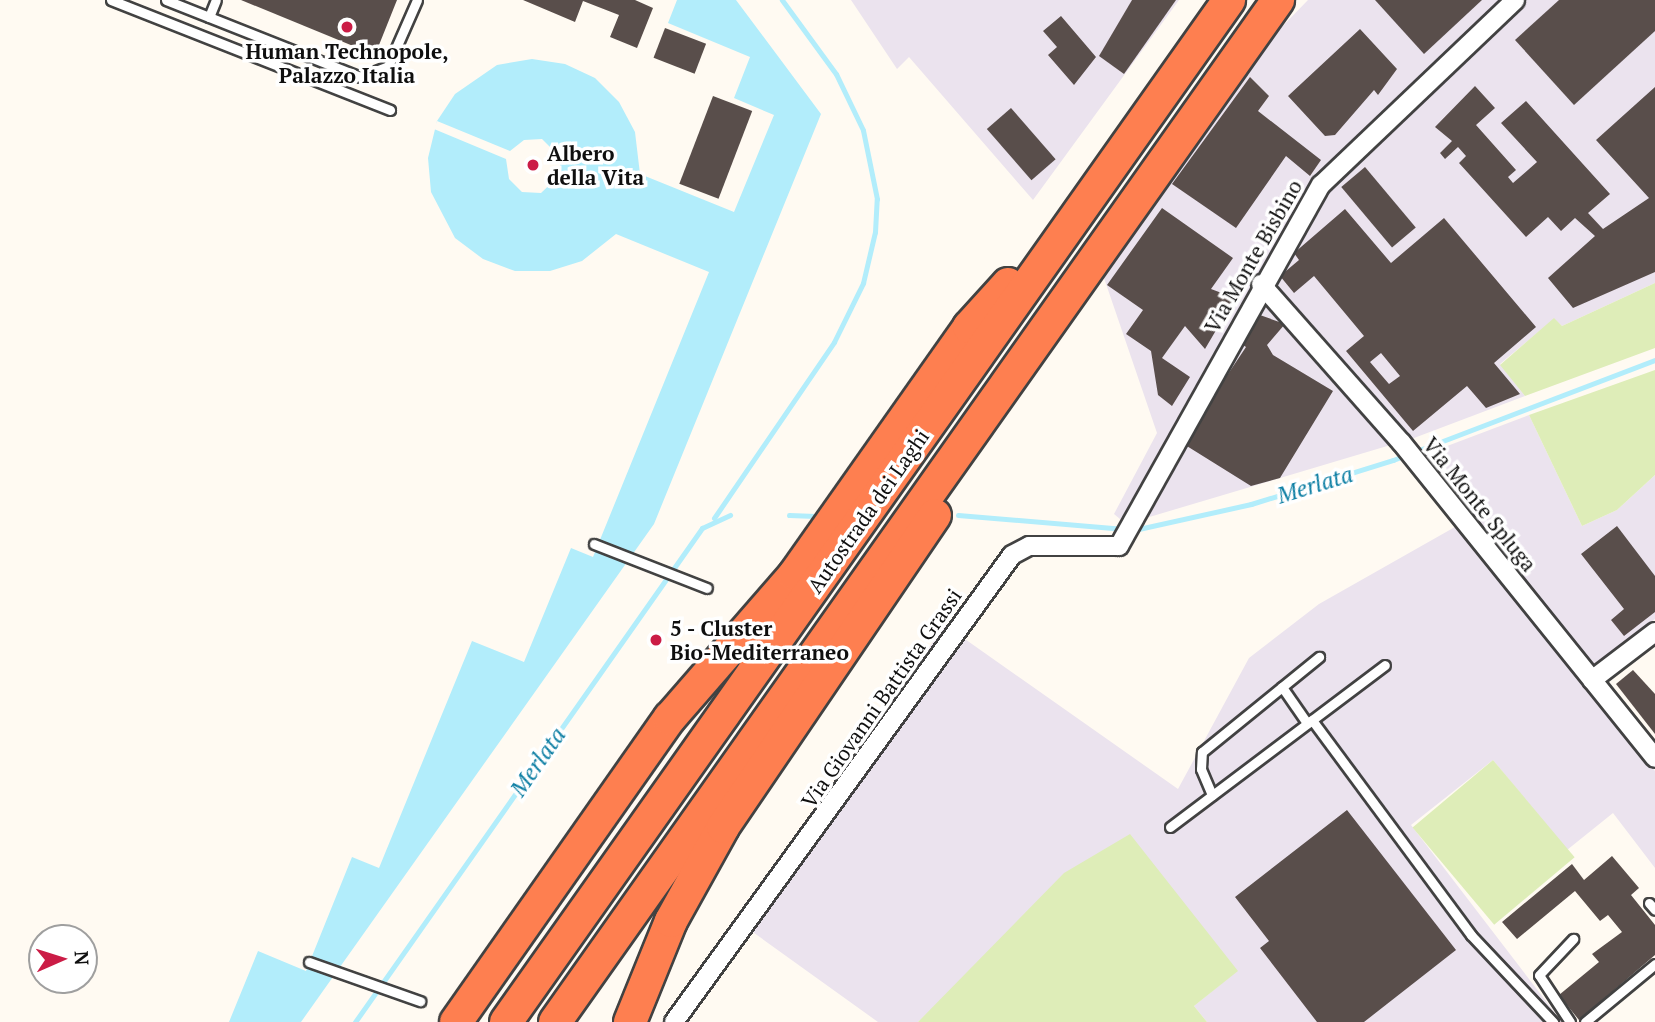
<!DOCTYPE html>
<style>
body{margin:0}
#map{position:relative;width:1655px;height:1022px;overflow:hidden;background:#fffaf2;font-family:"PT Serif",serif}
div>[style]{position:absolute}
.industrial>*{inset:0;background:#ebe3ee}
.green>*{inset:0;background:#deedb8;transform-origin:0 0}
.water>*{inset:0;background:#b2edfb}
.pier>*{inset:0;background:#fffaf2}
.stream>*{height:5px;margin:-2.5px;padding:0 2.5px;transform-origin:2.5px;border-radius:2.5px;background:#b2edfb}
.building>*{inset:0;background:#594e4b;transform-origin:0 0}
.roads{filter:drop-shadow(2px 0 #424242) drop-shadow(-2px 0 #424242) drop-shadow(0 2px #424242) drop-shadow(0 -2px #424242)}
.lane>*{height:9px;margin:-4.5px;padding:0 4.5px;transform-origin:4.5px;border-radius:4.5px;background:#fff}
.street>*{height:18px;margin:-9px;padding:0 9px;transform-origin:9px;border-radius:9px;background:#fff}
.highway>*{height:32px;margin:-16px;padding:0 16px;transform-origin:16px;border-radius:16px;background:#fe7f50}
.dots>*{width:19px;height:19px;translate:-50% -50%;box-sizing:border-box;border:4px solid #fff;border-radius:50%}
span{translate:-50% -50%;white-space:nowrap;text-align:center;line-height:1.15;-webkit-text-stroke:7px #fff;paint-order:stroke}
.poi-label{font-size:21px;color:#0f0f0f;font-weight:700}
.left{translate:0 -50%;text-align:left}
.street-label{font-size:21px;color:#0f0f0f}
.water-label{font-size:23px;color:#0e7fa4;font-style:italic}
.north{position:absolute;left:28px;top:924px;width:70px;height:70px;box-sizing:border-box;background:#fff;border:2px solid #9f9f9f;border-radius:50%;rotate:87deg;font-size:19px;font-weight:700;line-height:28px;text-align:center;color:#0f0f0f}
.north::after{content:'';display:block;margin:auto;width:24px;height:32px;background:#cb1c46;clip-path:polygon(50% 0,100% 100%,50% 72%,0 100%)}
</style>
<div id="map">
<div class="industrial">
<div style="clip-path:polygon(851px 0,1179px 0,1033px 200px,909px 57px,897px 69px)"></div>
<div style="clip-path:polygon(1308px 0,1655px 0,1655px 283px,1562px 326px,1554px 319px,1500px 364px,1525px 396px,1414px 438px,1126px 524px,1114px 514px,1157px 433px,1104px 278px,1272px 37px)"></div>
<div style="clip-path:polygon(1529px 415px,1582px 526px,1617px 510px,1655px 475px,1655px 619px,1594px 664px,1418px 457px)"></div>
<div style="clip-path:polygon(1462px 523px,1655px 771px,1655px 868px,1613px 813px,1567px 850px,1493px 760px,1411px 825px,1562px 1022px,1207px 1022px,1194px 1006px,1237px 971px,935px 1006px,918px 1022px,878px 1022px,736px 920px,945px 625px,1178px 789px,1249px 658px,1319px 604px)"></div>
</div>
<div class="green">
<div style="clip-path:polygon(1655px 283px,1655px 348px,1525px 396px,1500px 365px,1554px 318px,1562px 326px)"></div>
<div style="clip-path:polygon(1655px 370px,1655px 475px,1617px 510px,1582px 526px,1529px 415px)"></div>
<div style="left:1493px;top:760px;width:127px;height:105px;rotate:50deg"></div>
<div style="clip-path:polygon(1130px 834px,1238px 971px,1194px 1006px,1207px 1022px,918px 1022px,1064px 873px)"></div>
</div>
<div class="water">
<div style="clip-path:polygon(677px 0,736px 0,821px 114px,654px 524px,301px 1022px,229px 1022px,258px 951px,306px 971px,352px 857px,379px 868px,472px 641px,524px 662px,571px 548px,593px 557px,709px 272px,616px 234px,582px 261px,550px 271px,515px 271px,483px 259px,455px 238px,431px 192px,428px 158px,437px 121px,455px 94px,497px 65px,532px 59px,565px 64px,595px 78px,619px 102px,635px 132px,640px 174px,734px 212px,774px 115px,734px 98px,750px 57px,668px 23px)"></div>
</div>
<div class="pier">
<div style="clip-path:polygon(437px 121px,510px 151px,524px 140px,542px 139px,560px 157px,560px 175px,541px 193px,522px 192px,509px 179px,506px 159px,434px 129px)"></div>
</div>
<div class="stream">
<div style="left:789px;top:515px;width:33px;rotate:2deg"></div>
<div style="left:958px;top:515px;width:167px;rotate:4.8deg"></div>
<div style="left:714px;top:518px;width:213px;rotate:-55.7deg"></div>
<div style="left:834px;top:342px;width:66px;rotate:-63.8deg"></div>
<div style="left:863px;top:283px;width:52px;rotate:-76.8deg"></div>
<div style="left:875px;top:232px;width:33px;rotate:-87deg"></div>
<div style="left:877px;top:199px;width:70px;rotate:-101.5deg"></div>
<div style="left:863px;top:130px;width:62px;rotate:-115.7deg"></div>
<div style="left:836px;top:74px;width:92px;rotate:-126.1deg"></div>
<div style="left:1134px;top:530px;width:120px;rotate:-12.5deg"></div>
<div style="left:1251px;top:504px;width:149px;rotate:-17.2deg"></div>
<div style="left:1393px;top:460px;width:280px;rotate:-20.9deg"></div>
<div style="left:355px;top:1022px;width:604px;rotate:-54.91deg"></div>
<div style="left:702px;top:528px;width:31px;rotate:-25deg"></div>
</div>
<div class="building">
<div style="clip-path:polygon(241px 0,397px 0,375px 55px)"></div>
<div style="clip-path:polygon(523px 0,635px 0,653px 8px,637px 48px,610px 37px,619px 15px,583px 1px,575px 22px)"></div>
<div style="clip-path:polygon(1132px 0,1176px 0,1124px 74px,1099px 56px)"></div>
<div style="clip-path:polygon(1375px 0,1482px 0,1424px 54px)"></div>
<div style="clip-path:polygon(1559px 0,1655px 0,1655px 31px,1574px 105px,1515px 40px)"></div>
<div style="clip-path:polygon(1061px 16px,1096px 57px,1074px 85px,1048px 55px,1057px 47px,1043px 31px)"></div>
<div style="left:665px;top:28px;width:44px;height:32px;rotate:21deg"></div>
<div style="clip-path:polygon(1360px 29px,1397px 69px,1378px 95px,1374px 90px,1335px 135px,1325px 136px,1288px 96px)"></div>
<div style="clip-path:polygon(1250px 77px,1269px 96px,1258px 111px,1321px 160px,1310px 176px,1286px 156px,1236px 228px,1172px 184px)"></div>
<div style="clip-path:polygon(1475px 86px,1495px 108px,1476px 125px,1516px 170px,1508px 177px,1513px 183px,1537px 162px,1501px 123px,1526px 101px,1610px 194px,1588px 213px,1603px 229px,1649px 198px,1596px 140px,1655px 87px,1655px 272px,1573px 308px,1548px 278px,1595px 236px,1575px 218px,1561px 231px,1548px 217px,1526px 237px,1459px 163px,1466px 156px,1458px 147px,1445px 159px,1440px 153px,1452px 141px,1435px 127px)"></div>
<div style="left:713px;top:96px;width:42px;height:94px;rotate:21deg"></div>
<div style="left:1011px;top:108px;width:68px;height:32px;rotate:49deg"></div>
<div style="left:1365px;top:167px;width:79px;height:31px;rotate:50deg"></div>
<div style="clip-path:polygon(1162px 208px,1233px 258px,1211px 289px,1235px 298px,1205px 349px,1185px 326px,1162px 358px,1190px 377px,1172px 406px,1158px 395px,1151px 351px,1126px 334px,1143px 310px,1107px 285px)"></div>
<div style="clip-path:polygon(evenodd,1345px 209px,1391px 263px,1444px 218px,1536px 327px,1494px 363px,1520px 394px,1486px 408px,1467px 386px,1413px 431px,1346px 351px,1364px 336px,1314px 276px,1294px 293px,1280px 276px,1299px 260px,1294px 253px,1345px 209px,1381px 353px,1400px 376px,1389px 384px,1370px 362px,1381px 353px)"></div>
<div style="clip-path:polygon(1257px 314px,1285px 324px,1267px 345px,1273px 355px,1333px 391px,1280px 478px,1251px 486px,1182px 443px,1246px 347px,1240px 343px)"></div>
<div style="clip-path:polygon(1617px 526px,1655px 576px,1655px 612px,1624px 636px,1611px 620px,1624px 609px,1581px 554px)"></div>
<div style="clip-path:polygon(1633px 670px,1655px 694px,1655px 734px,1616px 684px)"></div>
<div style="clip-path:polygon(1347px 810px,1456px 950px,1364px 1022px,1317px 1022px,1260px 948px,1269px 941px,1235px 897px)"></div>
<div style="clip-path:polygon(1612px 856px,1639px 888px,1631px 895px,1655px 925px,1655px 955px,1579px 1020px,1559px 995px,1599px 962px,1592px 954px,1622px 932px,1608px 915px,1600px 921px,1575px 891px,1517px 939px,1502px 922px,1572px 864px,1584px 880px)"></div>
</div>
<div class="roads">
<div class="lane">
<div style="left:111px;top:0;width:300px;rotate:21.5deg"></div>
<div style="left:166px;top:0;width:209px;rotate:21.6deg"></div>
<div style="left:360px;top:77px;width:30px;rotate:-21deg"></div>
<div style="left:388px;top:66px;width:72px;rotate:-66.3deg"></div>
<div style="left:209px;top:17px;width:18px;rotate:-68deg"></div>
<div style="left:594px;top:544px;width:121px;rotate:21.3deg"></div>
<div style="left:1282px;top:687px;width:44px;rotate:55.2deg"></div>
<div style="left:1312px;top:720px;width:267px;rotate:53.5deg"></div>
<div style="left:1471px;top:935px;width:120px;rotate:46.7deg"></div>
<div style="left:1212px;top:795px;width:28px;rotate:-113deg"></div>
<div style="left:1201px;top:769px;width:17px;rotate:-87deg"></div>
<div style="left:1202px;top:752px;width:151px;rotate:-39.1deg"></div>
<div style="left:1170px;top:827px;width:269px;rotate:-37deg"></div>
<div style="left:1649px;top:903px;width:9px;rotate:49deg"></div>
<div style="left:309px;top:962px;width:118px;rotate:19.4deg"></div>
<div style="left:1570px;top:1022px;width:56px;rotate:-123.4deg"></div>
<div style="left:1539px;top:975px;width:50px;rotate:-46.6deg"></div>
<div style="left:1585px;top:1022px;width:91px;rotate:-39.6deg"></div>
</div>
<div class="street">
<div style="left:1261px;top:284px;width:211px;rotate:48.5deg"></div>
<div style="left:1401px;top:442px;width:405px;rotate:51.2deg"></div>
<div style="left:1592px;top:680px;width:79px;rotate:-37.3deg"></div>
<div style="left:674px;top:1022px;width:576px;rotate:-54.1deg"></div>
<div style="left:1012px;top:555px;width:19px;rotate:-28deg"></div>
<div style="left:1029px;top:546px;width:90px"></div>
<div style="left:1119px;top:546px;width:414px;rotate:-60.8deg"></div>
<div style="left:1321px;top:185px;width:268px;rotate:-43.6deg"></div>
</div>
<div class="highway">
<div style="left:456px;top:1022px;width:372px;rotate:-54.9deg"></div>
<div style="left:670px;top:718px;width:191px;rotate:-49deg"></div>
<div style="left:795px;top:574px;width:302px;rotate:-54.8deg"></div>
<div style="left:969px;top:327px;width:58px;rotate:-47.8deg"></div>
<div style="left:506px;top:1022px;width:1252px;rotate:-54.72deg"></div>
<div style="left:555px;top:1022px;width:1252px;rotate:-54.72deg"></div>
<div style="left:630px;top:1022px;width:109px;rotate:-67.9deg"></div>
<div style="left:671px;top:921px;width:107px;rotate:-61deg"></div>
<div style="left:723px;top:827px;width:377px;rotate:-55.8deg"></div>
</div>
</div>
<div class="dots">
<div style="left:347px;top:27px;background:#cb1c46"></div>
<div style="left:533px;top:165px;background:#cb1c46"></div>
<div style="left:656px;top:640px;background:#cb1c46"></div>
</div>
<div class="poi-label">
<span style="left:347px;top:63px">Human Technopole,<br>Palazzo Italia</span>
<span class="left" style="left:547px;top:165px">Albero<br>della Vita</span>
<span class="left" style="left:670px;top:640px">5 - Cluster<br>Bio-Mediterraneo</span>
</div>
<div class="street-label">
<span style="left:1253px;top:256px;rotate:-60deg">Via Monte Bisbino</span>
<span style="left:1480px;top:504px;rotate:51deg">Via Monte Spluga</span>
<span style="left:868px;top:511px;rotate:-55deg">Autostrada dei Laghi</span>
<span style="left:881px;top:698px;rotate:-55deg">Via Giovanni Battista Grassi</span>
</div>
<div class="water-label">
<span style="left:1315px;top:485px;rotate:-17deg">Merlata</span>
<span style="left:538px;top:762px;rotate:-55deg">Merlata</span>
</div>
<div class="north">N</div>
</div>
